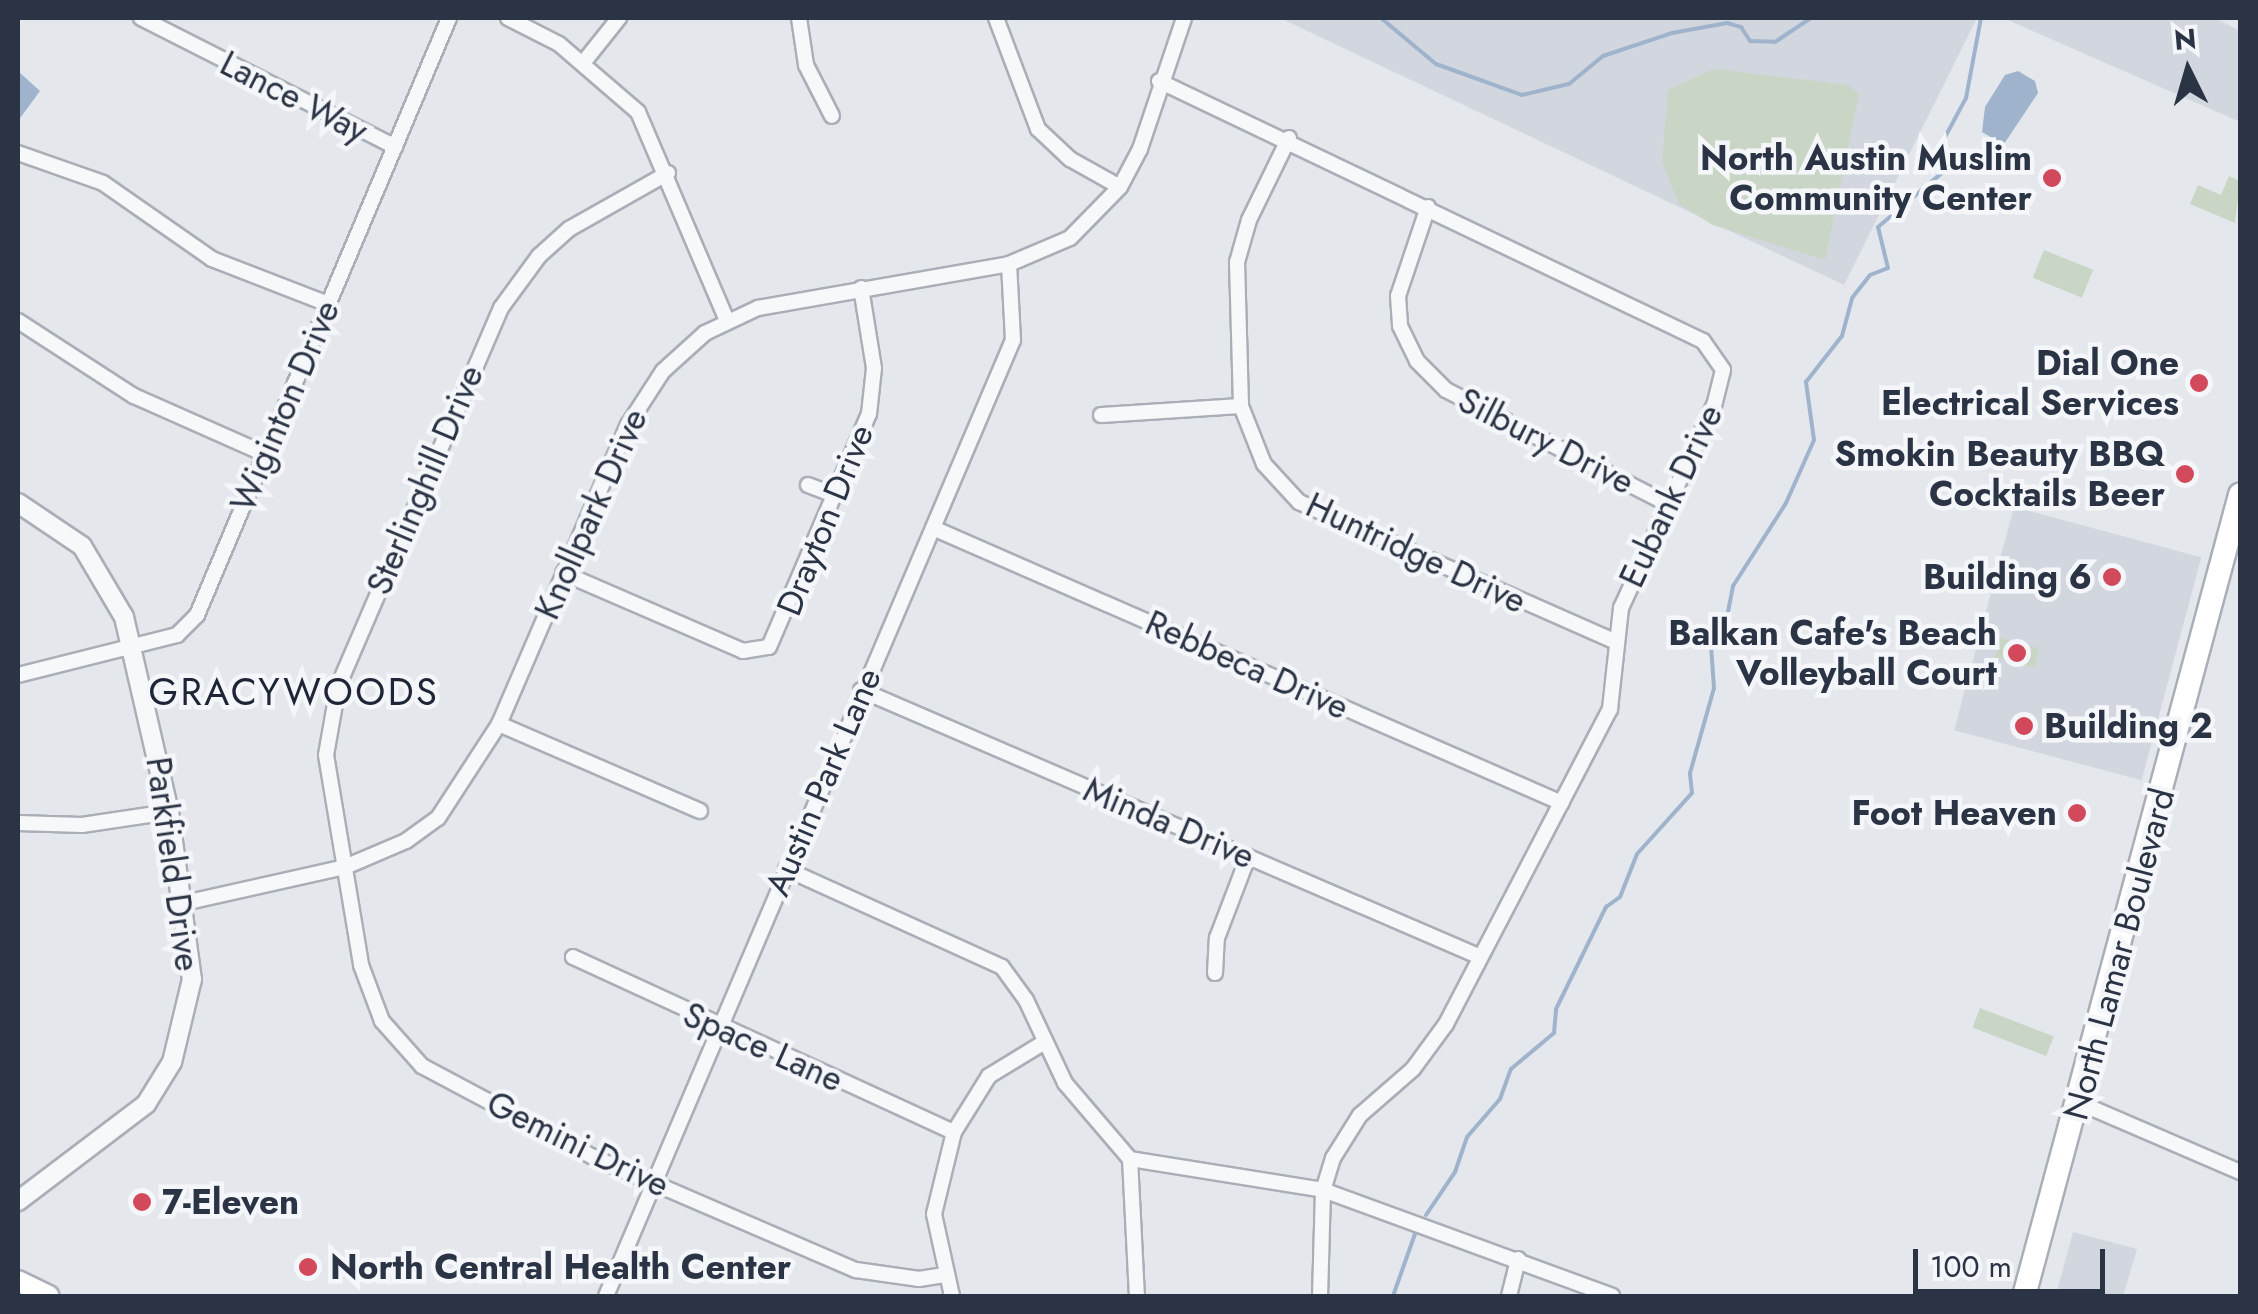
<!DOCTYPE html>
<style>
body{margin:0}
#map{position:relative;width:2258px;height:1314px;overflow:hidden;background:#e4e7ec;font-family:Jost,sans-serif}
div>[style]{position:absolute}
.built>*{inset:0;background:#d2d6de;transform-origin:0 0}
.green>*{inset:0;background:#c9d6c5;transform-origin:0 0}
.water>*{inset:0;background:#9fb4cc}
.stream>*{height:4px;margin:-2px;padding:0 2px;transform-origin:2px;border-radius:2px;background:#9fb4cc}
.roads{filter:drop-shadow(2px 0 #a9aeb7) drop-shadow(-2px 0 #a9aeb7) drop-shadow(0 2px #a9aeb7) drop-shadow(0 -2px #a9aeb7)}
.minor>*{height:14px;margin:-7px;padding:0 7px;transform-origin:7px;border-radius:7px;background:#f7f8fa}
.tertiary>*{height:18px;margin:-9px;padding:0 9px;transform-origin:9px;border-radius:9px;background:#f7f8fa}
.secondary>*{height:20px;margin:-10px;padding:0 10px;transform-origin:10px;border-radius:10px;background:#fff}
.primary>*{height:22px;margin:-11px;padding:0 11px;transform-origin:11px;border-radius:11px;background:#fff}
.dots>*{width:28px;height:28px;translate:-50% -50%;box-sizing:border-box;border:5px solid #f4f6f9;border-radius:50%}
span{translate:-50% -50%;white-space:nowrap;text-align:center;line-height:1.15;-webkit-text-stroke:9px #f4f6f9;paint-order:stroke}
.street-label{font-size:35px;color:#2b3445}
.poi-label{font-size:35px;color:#2b3445;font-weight:700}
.right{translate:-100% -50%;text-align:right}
.left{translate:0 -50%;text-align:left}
.neighbourhood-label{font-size:38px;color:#1d2536;letter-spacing:2.5px}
.frame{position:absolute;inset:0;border:20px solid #2b3445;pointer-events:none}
.north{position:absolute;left:2138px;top:20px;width:100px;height:100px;-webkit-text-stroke:8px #f4f6f9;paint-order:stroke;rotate:355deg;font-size:28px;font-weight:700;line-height:40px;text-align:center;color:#2b3445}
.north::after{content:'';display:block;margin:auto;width:35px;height:45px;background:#2b3445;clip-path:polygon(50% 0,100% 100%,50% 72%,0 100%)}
.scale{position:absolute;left:1913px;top:1249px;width:192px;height:45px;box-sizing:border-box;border:5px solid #2b3445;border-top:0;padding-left:12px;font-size:30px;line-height:35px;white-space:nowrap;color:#2b3445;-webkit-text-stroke:8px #f4f6f9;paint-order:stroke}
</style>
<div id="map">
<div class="built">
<div style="clip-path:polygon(1280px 18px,1977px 18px,1844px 285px)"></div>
<div style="clip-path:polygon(2003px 18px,2215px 18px,2240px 31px,2240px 122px)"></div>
<div style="left:2014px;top:507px;width:194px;height:231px;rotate:15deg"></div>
<div style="clip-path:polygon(2073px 1232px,2137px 1249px,2123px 1296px,2057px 1291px)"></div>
</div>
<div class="green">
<div style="clip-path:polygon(1714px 69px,1848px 85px,1859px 94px,1825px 260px,1713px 225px,1679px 204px,1662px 162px,1668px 90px)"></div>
<div style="clip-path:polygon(2229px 176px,2240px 181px,2235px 223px,2190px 204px,2198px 185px,2221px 195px)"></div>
<div style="left:2044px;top:250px;width:53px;height:30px;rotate:22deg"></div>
<div style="left:2000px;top:638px;width:41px;height:20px;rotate:15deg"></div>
<div style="left:1980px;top:1008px;width:79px;height:21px;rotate:21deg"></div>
</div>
<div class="water">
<div style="clip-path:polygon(18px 71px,40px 91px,18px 121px)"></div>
<div style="clip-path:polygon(2018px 71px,2035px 81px,2038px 93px,1998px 153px,1999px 142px,1982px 132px,1985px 107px,2005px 75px)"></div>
</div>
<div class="stream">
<div style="left:1381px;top:18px;width:72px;rotate:39.9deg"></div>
<div style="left:1436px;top:64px;width:91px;rotate:19.8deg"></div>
<div style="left:1522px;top:95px;width:48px;rotate:-13.2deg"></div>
<div style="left:1569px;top:84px;width:44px;rotate:-39.5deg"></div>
<div style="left:1603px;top:56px;width:73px;rotate:-18.4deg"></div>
<div style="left:1672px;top:33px;width:56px;rotate:-10.3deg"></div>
<div style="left:1727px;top:23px;width:15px;rotate:16deg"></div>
<div style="left:1741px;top:27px;width:17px;rotate:57deg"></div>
<div style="left:1750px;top:41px;width:25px;rotate:2deg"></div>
<div style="left:1775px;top:42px;width:43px;rotate:-33.7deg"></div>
<div style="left:1426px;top:1215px;width:52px;rotate:-56deg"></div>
<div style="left:1455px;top:1172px;width:37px;rotate:-71deg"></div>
<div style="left:1467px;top:1137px;width:50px;rotate:-49deg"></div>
<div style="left:1500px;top:1099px;width:32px;rotate:-70deg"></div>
<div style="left:1511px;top:1069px;width:56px;rotate:-39.9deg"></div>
<div style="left:1554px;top:1033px;width:24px;rotate:-85deg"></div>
<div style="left:1556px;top:1009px;width:114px;rotate:-63.9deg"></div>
<div style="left:1606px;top:907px;width:17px;rotate:-36deg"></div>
<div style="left:1620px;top:897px;width:46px;rotate:-68.4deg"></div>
<div style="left:1637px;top:854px;width:82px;rotate:-48deg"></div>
<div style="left:1692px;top:793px;width:20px;rotate:-96deg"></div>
<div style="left:1690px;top:773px;width:88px;rotate:-74.2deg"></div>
<div style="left:1714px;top:688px;width:43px;rotate:-94deg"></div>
<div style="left:1711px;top:645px;width:32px;rotate:-60deg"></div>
<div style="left:1727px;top:617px;width:32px;rotate:-79deg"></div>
<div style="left:1733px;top:586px;width:98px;rotate:-57.4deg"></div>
<div style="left:1786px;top:503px;width:69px;rotate:-66deg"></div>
<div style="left:1814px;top:440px;width:59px;rotate:-97.9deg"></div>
<div style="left:1806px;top:382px;width:58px;rotate:-52deg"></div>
<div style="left:1842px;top:336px;width:39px;rotate:-75deg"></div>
<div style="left:1852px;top:298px;width:29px;rotate:-52deg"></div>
<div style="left:1870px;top:275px;width:19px;rotate:-21deg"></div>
<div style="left:1888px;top:268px;width:42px;rotate:-103.7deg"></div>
<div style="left:1878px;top:227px;width:85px;rotate:-40.2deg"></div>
<div style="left:1943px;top:172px;width:33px;rotate:-88deg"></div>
<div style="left:1944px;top:139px;width:47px;rotate:-61.8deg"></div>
<div style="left:1966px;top:98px;width:81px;rotate:-79.4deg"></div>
<div style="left:1393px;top:1296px;width:66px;rotate:-70.5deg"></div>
</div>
<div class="roads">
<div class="minor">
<div style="left:141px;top:18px;width:285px;rotate:26.9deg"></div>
<div style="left:508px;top:18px;width:57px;rotate:27deg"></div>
<div style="left:559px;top:44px;width:104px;rotate:40.7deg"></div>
<div style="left:638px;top:112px;width:227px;rotate:66.9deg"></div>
<div style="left:799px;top:18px;width:48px;rotate:81.5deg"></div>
<div style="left:806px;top:65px;width:57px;rotate:63deg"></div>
<div style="left:996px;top:18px;width:119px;rotate:69.3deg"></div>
<div style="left:1038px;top:129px;width:44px;rotate:43.2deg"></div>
<div style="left:1070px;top:159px;width:57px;rotate:29.2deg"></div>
<div style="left:583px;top:63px;width:58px;rotate:-51.3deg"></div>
<div style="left:1159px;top:81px;width:603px;rotate:25.55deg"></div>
<div style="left:1703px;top:341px;width:35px;rotate:55deg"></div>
<div style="left:1723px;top:370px;width:36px;rotate:104deg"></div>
<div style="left:1714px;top:405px;width:223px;rotate:114.6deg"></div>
<div style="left:1621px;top:608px;width:102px;rotate:96.2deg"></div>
<div style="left:1610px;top:709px;width:355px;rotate:117.5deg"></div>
<div style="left:1446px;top:1024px;width:56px;rotate:126.3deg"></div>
<div style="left:1413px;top:1069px;width:70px;rotate:139deg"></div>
<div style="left:1360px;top:1115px;width:51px;rotate:122.1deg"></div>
<div style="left:1333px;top:1158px;width:34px;rotate:107deg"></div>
<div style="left:1323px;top:1190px;width:106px;rotate:91.6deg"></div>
<div style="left:1289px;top:138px;width:91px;rotate:116deg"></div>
<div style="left:1249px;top:220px;width:44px;rotate:105.9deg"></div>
<div style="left:1237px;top:262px;width:144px;rotate:88.4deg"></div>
<div style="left:1241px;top:406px;width:62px;rotate:68.4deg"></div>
<div style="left:1264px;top:464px;width:52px;rotate:47.4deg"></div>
<div style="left:1299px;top:502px;width:347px;rotate:23.8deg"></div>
<div style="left:18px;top:153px;width:90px;rotate:19.4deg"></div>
<div style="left:103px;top:183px;width:133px;rotate:34.9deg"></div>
<div style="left:212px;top:259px;width:124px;rotate:21.2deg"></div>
<div style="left:668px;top:173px;width:114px;rotate:150.5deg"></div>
<div style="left:569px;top:229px;width:40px;rotate:138deg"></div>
<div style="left:539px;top:256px;width:64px;rotate:126.2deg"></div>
<div style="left:501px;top:308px;width:413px;rotate:113.3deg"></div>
<div style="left:338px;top:687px;width:69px;rotate:100deg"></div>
<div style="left:326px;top:755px;width:213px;rotate:80.5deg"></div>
<div style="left:361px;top:965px;width:60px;rotate:69.4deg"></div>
<div style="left:382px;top:1021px;width:60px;rotate:48.4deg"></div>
<div style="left:422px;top:1066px;width:194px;rotate:28deg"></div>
<div style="left:593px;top:1157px;width:286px;rotate:23.3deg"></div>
<div style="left:856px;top:1270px;width:64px;rotate:8.1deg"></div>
<div style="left:919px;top:1279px;width:24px;rotate:-9deg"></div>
<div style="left:1428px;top:207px;width:94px;rotate:108.6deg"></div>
<div style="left:1398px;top:296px;width:30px;rotate:86deg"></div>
<div style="left:1400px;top:326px;width:39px;rotate:64deg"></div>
<div style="left:1417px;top:361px;width:41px;rotate:45deg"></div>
<div style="left:1446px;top:390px;width:250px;rotate:27.2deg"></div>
<div style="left:18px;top:321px;width:138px;rotate:32.9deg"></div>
<div style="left:134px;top:396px;width:143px;rotate:23.9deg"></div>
<div style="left:1101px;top:415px;width:140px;rotate:-3.7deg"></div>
<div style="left:808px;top:485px;width:28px;rotate:21deg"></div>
<div style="left:933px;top:528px;width:686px;rotate:23.62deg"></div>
<div style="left:563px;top:573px;width:196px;rotate:23.4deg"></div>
<div style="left:743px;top:651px;width:26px;rotate:-9deg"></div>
<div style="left:769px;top:647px;width:254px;rotate:-66.8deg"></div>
<div style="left:869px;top:414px;width:46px;rotate:-83.8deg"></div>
<div style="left:874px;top:368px;width:81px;rotate:-99.2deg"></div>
<div style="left:18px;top:675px;width:164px;rotate:-14.1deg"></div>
<div style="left:177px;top:635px;width:28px;rotate:-45deg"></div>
<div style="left:197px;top:615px;width:648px;rotate:-67.11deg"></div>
<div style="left:861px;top:690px;width:672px;rotate:23.32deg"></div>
<div style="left:499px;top:724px;width:219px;rotate:23.4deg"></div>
<div style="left:18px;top:823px;width:64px;rotate:1.8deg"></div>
<div style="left:82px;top:825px;width:88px;rotate:-8.5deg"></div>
<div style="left:786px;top:869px;width:237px;rotate:24.4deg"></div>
<div style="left:1002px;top:967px;width:41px;rotate:54deg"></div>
<div style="left:1026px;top:1000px;width:92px;rotate:64.8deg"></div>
<div style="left:1065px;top:1083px;width:100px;rotate:49.5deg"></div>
<div style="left:1130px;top:1159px;width:195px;rotate:9.1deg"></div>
<div style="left:1323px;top:1190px;width:308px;rotate:20.1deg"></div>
<div style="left:184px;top:903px;width:165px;rotate:-12.6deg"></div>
<div style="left:345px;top:867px;width:66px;rotate:-23.1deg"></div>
<div style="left:406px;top:841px;width:39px;rotate:-36deg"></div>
<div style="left:438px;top:818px;width:112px;rotate:-57deg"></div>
<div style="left:499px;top:724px;width:326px;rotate:-66.7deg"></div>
<div style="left:628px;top:425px;width:64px;rotate:-57.1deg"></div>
<div style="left:663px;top:371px;width:57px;rotate:-42.1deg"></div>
<div style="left:705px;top:333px;width:59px;rotate:-25.3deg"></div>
<div style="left:758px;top:308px;width:255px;rotate:-9.9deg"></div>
<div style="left:1009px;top:264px;width:66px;rotate:-23.1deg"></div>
<div style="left:1070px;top:238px;width:71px;rotate:-45.6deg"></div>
<div style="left:1120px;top:187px;width:43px;rotate:-62.2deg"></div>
<div style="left:1140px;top:149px;width:138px;rotate:-71.4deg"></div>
<div style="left:573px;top:957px;width:419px;rotate:24.7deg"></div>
<div style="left:1215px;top:973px;width:35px;rotate:-87deg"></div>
<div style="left:1217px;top:938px;width:87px;rotate:-69.1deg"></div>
<div style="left:2080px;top:1103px;width:174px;rotate:23.3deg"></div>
<div style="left:1130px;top:1159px;width:137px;rotate:87.1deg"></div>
<div style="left:606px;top:1296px;width:1039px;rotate:-66.94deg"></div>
<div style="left:1013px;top:340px;width:76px;rotate:-93deg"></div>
<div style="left:952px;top:1296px;width:84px;rotate:-102.4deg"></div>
<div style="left:934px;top:1214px;width:84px;rotate:-76.3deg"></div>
<div style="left:954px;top:1132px;width:66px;rotate:-58deg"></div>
<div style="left:989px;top:1076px;width:63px;rotate:-31.4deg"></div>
<div style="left:1509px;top:1296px;width:38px;rotate:-76deg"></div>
</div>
<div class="tertiary">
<div style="left:18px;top:503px;width:77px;rotate:33.9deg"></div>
<div style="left:82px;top:546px;width:82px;rotate:59.4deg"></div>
<div style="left:124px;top:617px;width:200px;rotate:77deg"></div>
<div style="left:169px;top:812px;width:169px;rotate:82.2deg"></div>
<div style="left:192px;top:979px;width:85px;rotate:103.5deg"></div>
<div style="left:172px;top:1062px;width:49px;rotate:121.8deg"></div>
<div style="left:146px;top:1104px;width:161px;rotate:142.8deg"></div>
</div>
<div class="secondary">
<div style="left:18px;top:1281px;width:34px;rotate:26deg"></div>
</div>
<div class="primary">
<div style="left:2024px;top:1296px;width:830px;rotate:-74.91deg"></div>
</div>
</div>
<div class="dots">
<div style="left:2052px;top:178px;background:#d1495b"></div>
<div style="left:2199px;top:383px;background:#d1495b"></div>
<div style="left:2185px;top:474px;background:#d1495b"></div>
<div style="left:2112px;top:577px;background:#d1495b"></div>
<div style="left:2017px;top:653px;background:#d1495b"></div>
<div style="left:2024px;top:726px;background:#d1495b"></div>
<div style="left:2077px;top:813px;background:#d1495b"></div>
<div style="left:142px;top:1202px;background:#d1495b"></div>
<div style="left:308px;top:1267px;background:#d1495b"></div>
</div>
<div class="street-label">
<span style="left:294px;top:97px;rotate:27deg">Lance Way</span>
<span style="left:285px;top:406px;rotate:-67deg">Wiginton Drive</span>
<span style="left:1546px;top:441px;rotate:27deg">Silbury Drive</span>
<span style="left:425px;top:480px;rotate:-67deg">Sterlinghill Drive</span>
<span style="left:1671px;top:496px;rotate:-65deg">Eubank Drive</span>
<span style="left:591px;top:514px;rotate:-66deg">Knollpark Drive</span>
<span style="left:825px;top:520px;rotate:-68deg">Drayton Drive</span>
<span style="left:1416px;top:553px;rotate:25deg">Huntridge Drive</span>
<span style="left:1247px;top:665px;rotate:24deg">Rebbeca Drive</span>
<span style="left:823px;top:782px;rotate:-67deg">Austin Park Lane</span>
<span style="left:1169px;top:823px;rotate:23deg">Minda Drive</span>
<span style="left:173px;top:864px;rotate:82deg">Parkfield Drive</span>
<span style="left:2119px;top:954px;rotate:-75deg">North Lamar Boulevard</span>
<span style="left:763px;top:1047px;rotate:24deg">Space Lane</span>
<span style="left:578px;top:1144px;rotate:26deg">Gemini Drive</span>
</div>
<div class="poi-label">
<span class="right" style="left:2032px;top:178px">North Austin Muslim<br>Community Center</span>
<span class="right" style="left:2179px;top:383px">Dial One<br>Electrical Services</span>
<span class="right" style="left:2165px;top:474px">Smokin Beauty BBQ<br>Cocktails Beer</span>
<span class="right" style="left:2092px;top:577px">Building 6</span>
<span class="right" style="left:1997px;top:653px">Balkan Cafe's Beach<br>Volleyball Court</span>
<span class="left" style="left:2044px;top:726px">Building 2</span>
<span class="right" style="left:2057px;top:813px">Foot Heaven</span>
<span class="left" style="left:162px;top:1202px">7-Eleven</span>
<span class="left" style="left:330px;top:1267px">North Central Health Center</span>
</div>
<div class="neighbourhood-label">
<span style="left:294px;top:692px">GRACYWOODS</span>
</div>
<div class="frame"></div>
<div class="north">N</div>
<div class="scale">100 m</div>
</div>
